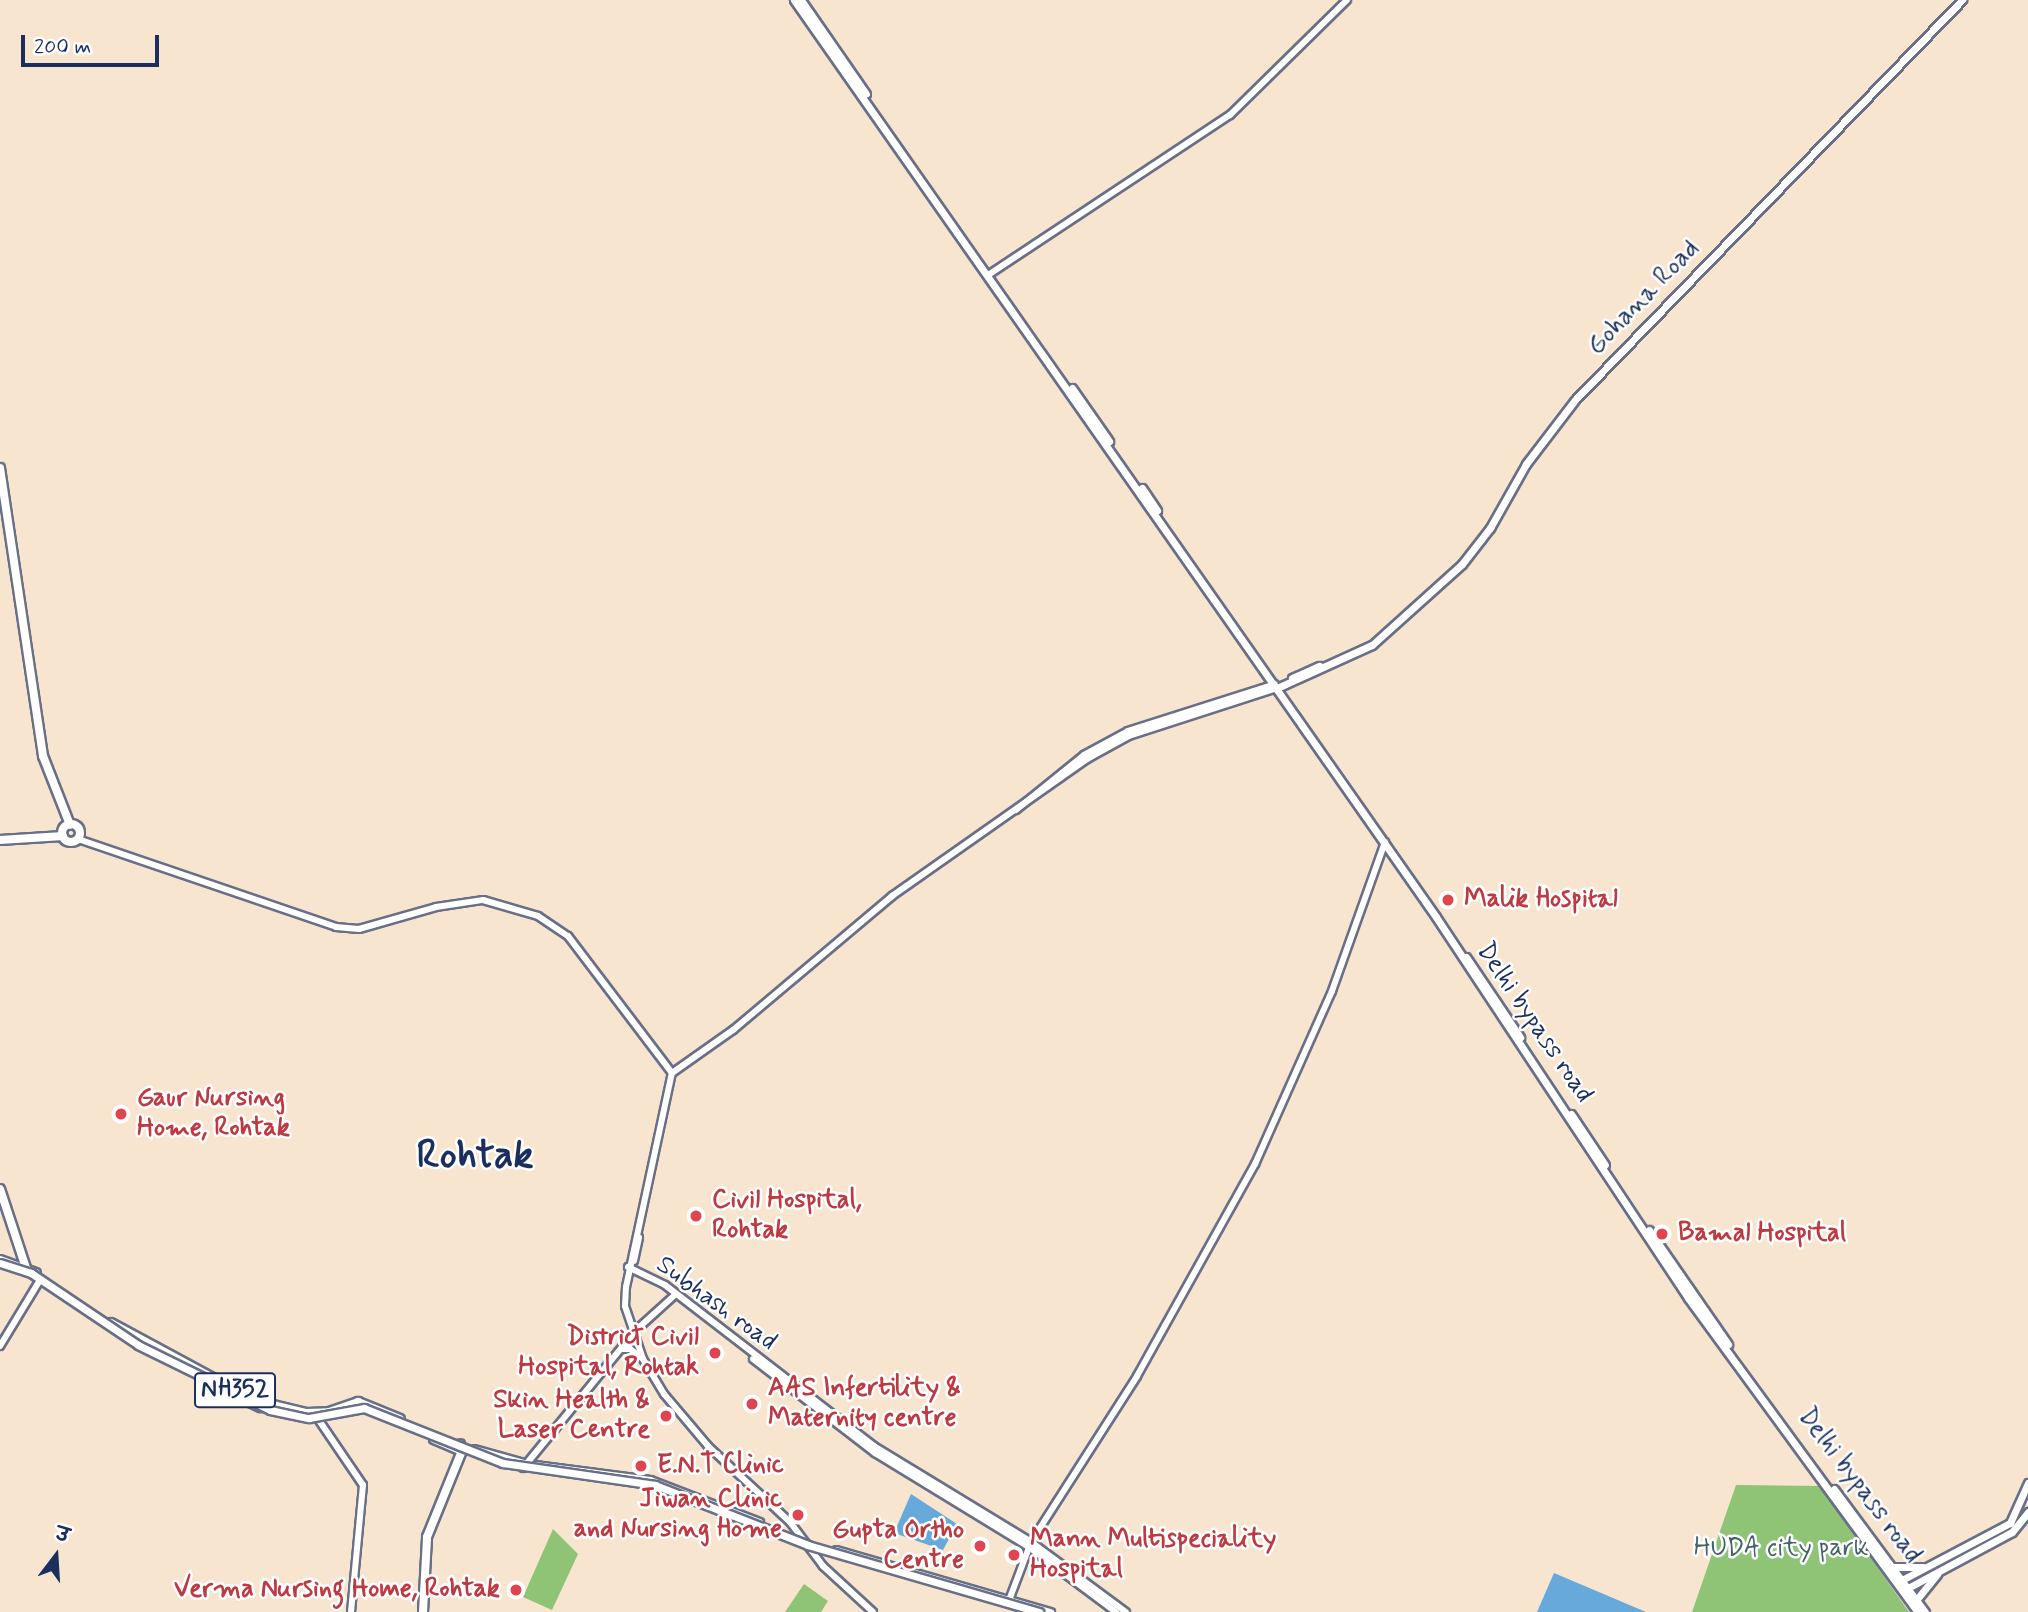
<!DOCTYPE html>
<meta charset="utf-8">
<style>
body{margin:0}
#map{position:relative;width:2028px;height:1612px;overflow:hidden;background:#f7e5cf;font-family:Mynerve,"Playpen Sans Deva",sans-serif}
div>[style]{position:absolute}
.green>*{inset:0;background:#8fc477}
.water>*{inset:0;background:#66a9da}
.roads{filter:drop-shadow(2px 0 #686f86) drop-shadow(-2px 0 #686f86) drop-shadow(0 2px #686f86) drop-shadow(0 -2px #686f86)}
.tertiary>*{height:6px;margin:-3px;padding:0 3px;transform-origin:3px;border-radius:3px;background:#fff}
.secondary>*{height:7px;margin:-3.5px;padding:0 3.5px;transform-origin:3.5px;border-radius:3.5px;background:#fff}
.primary>*{height:7px;margin:-3.5px;padding:0 3.5px;transform-origin:3.5px;border-radius:3.5px;background:#fff}
.trunk>*{height:8px;margin:-4px;padding:0 4px;transform-origin:4px;border-radius:4px;background:#fff}
.trunk>.ring{margin:-4px;padding:0;box-sizing:content-box;background:none;border:8px solid #fff;border-radius:50%}
.bridges{filter:drop-shadow(2px 0 #686f86) drop-shadow(-2px 0 #686f86) drop-shadow(0 2px #686f86) drop-shadow(0 -2px #686f86)}
.tertiary-bridge>*{height:6px;margin:-3px;padding:0 3px;transform-origin:3px;border-radius:3px;background:#fff}
.primary-bridge>*{height:7px;margin:-3.5px;padding:0 3.5px;transform-origin:3.5px;border-radius:3.5px;background:#fff}
.dots>*{width:19px;height:19px;translate:-50% -50%;box-sizing:border-box;border:4px solid #fff;border-radius:50%}
span{translate:-50% -50%;white-space:nowrap;text-align:center;line-height:1.15;-webkit-text-stroke:5px #fff;paint-order:stroke}
.shield-label span{padding:2px 5px;background:#fff;border:2px solid;border-radius:5px;-webkit-text-stroke-width:0}
.shield-label{font-size:24px;color:#1b2f5e;font-weight:700}
.street-label{font-size:26px;color:#1b2f5e}
.health-label{font-size:26px;color:#be3a42;font-weight:700}
.left{translate:0 -50%;text-align:left}
.right{translate:-100% -50%;text-align:right}
.park-label{font-size:26px;color:#446367}
.town-label{font-size:40px;color:#1b2f5e;font-weight:700}
.north{position:absolute;left:21px;top:1521px;width:70px;height:70px;-webkit-text-stroke:5px #fff;paint-order:stroke;rotate:17deg;font-size:19px;font-weight:700;line-height:28px;text-align:center;color:#1b2f5e}
.north::after{content:'';display:block;margin:auto;width:24px;height:32px;background:#1b2f5e;clip-path:polygon(50% 0,100% 100%,50% 72%,0 100%)}
.scale{position:absolute;left:21px;top:35px;width:138px;height:32px;box-sizing:border-box;border:4px solid #1b2f5e;border-top:0;padding-left:9px;font-size:21px;line-height:24px;white-space:nowrap;color:#1b2f5e;-webkit-text-stroke:5px #fff;paint-order:stroke}
</style>
<div id="map">
<div class="green">
<div style="clip-path:polygon(1736px 1485px,1820px 1486px,1909px 1612px,1692px 1612px)"></div>
<div style="clip-path:polygon(553px 1529px,578px 1554px,552px 1610px,523px 1597px)"></div>
<div style="clip-path:polygon(804px 1584px,828px 1601px,821px 1612px,785px 1612px)"></div>
</div>
<div class="water">
<div style="clip-path:polygon(911px 1494px,957px 1524px,943px 1550px,894px 1533px)"></div>
<div style="clip-path:polygon(1554px 1573px,1646px 1612px,1537px 1612px)"></div>
</div>
<div class="roads">
<div class="tertiary">
<div style="left:988px;top:275px;width:290px;rotate:-33.5deg"></div>
<div style="left:1230px;top:115px;width:164px;rotate:-44.5deg"></div>
<div style="left:1016px;top:810px;width:87px;rotate:-39deg"></div>
<div style="left:1084px;top:755px;width:50px;rotate:-28.6deg"></div>
<div style="left:1128px;top:731px;width:154px;rotate:-17.7deg"></div>
<div style="left:78px;top:839px;width:273px;rotate:18.8deg"></div>
<div style="left:336px;top:927px;width:23px;rotate:5deg"></div>
<div style="left:359px;top:929px;width:80px;rotate:-15.9deg"></div>
<div style="left:436px;top:907px;width:48px;rotate:-8.5deg"></div>
<div style="left:483px;top:900px;width:57px;rotate:16.2deg"></div>
<div style="left:538px;top:916px;width:36px;rotate:34deg"></div>
<div style="left:568px;top:936px;width:172px;rotate:52.8deg"></div>
<div style="left:634px;top:1261px;width:24px;rotate:-78deg"></div>
<div style="left:628px;top:1267px;width:41px;rotate:25.9deg"></div>
<div style="left:665px;top:1285px;width:264px;rotate:37.6deg"></div>
<div style="left:874px;top:1446px;width:184px;rotate:31.4deg"></div>
<div style="left:1031px;top:1542px;width:118px;rotate:36.4deg"></div>
<div style="left:622px;top:1349px;width:8px"></div>
<div style="left:630px;top:1349px;width:15px;rotate:37deg"></div>
<div style="left:753px;top:1359px;width:154px;rotate:37.6deg"></div>
<div style="left:875px;top:1453px;width:180px;rotate:31.4deg"></div>
<div style="left:1029px;top:1547px;width:109px;rotate:36.8deg"></div>
<div style="left:314px;top:1413px;width:87px;rotate:55.8deg"></div>
<div style="left:363px;top:1485px;width:128px;rotate:95.4deg"></div>
<div style="left:523px;top:1468px;width:177px;rotate:-50.7deg"></div>
<div style="left:635px;top:1331px;width:55px;rotate:-42.1deg"></div>
<div style="left:1008px;top:1603px;width:65px;rotate:-69.3deg"></div>
<div style="left:1031px;top:1542px;width:197px;rotate:-57.4deg"></div>
<div style="left:1137px;top:1376px;width:243px;rotate:-60.9deg"></div>
<div style="left:1255px;top:1164px;width:189px;rotate:-66deg"></div>
<div style="left:1332px;top:991px;width:158px;rotate:-70.4deg"></div>
<div style="left:873px;top:1612px;width:68px;rotate:-137.4deg"></div>
<div style="left:823px;top:1566px;width:55px;rotate:-126.9deg"></div>
<div style="left:790px;top:1522px;width:112px;rotate:-137.2deg"></div>
<div style="left:708px;top:1446px;width:68px;rotate:-130.2deg"></div>
<div style="left:664px;top:1394px;width:41px;rotate:-121deg"></div>
<div style="left:643px;top:1359px;width:56px;rotate:-108.8deg"></div>
<div style="left:625px;top:1306px;width:19px;rotate:-87deg"></div>
<div style="left:626px;top:1287px;width:219px;rotate:-77.9deg"></div>
<div style="left:672px;top:1073px;width:75px;rotate:-35.2deg"></div>
<div style="left:733px;top:1030px;width:208px;rotate:-40.1deg"></div>
<div style="left:892px;top:896px;width:238px;rotate:-35.1deg"></div>
<div style="left:1087px;top:759px;width:48px;rotate:-28.7deg"></div>
<div style="left:1129px;top:736px;width:156px;rotate:-18deg"></div>
</div>
<div class="secondary">
<div style="left:794px;top:0;width:1119px;rotate:55deg"></div>
<div style="left:1436px;top:917px;width:457px;rotate:56.5deg"></div>
<div style="left:1688px;top:1298px;width:389px;rotate:53.8deg"></div>
<div style="left:801px;top:0;width:114px;rotate:55.3deg"></div>
<div style="left:1072px;top:388px;width:65px;rotate:55.1deg"></div>
<div style="left:1142px;top:488px;width:27px;rotate:56deg"></div>
<div style="left:1292px;top:678px;width:30px;rotate:-24deg"></div>
<div style="left:1277px;top:688px;width:104px;rotate:-24.4deg"></div>
<div style="left:1372px;top:645px;width:121px;rotate:-42deg"></div>
<div style="left:1462px;top:564px;width:46px;rotate:-52.1deg"></div>
<div style="left:1490px;top:528px;width:73px;rotate:-60.6deg"></div>
<div style="left:1526px;top:464px;width:81px;rotate:-52.6deg"></div>
<div style="left:1575px;top:400px;width:557px;rotate:-45.95deg"></div>
<div style="left:1466px;top:957px;width:97px;rotate:56deg"></div>
<div style="left:1571px;top:1114px;width:61px;rotate:56.3deg"></div>
<div style="left:1649px;top:1230px;width:139px;rotate:55.3deg"></div>
<div style="left:1834px;top:1489px;width:153px;rotate:53.5deg"></div>
<div style="left:1893px;top:1567px;width:30px"></div>
<div style="left:1898px;top:1582px;width:127px;rotate:-27.8deg"></div>
<div style="left:2010px;top:1523px;width:44px;rotate:-65.8deg"></div>
<div style="left:1906px;top:1589px;width:120px;rotate:-28.3deg"></div>
<div style="left:2012px;top:1532px;width:26px;rotate:-51deg"></div>
<div style="left:1917px;top:1599px;width:32px;rotate:-51deg"></div>
</div>
<div class="primary">
<div style="left:474px;top:1449px;width:51px;rotate:15.9deg"></div>
<div style="left:535px;top:1465px;width:116px;rotate:7.4deg"></div>
<div style="left:650px;top:1480px;width:117px;rotate:21.1deg"></div>
<div style="left:836px;top:1550px;width:223px;rotate:16.2deg"></div>
</div>
<div class="trunk">
<div style="left:0;top:468px;width:291px;rotate:81.5deg"></div>
<div style="left:43px;top:756px;width:74px;rotate:68.6deg"></div>
<div class="ring" style="left:62px;top:824px;width:10px;height:10px"></div>
<div style="left:0;top:840px;width:63px;rotate:-3.6deg"></div>
<div style="left:0;top:1189px;width:83px;rotate:71.8deg"></div>
<div style="left:0;top:1260px;width:38px;rotate:20deg"></div>
<div style="left:111px;top:1323px;width:141px;rotate:28.4deg"></div>
<div style="left:218px;top:1387px;width:47px;rotate:25.5deg"></div>
<div style="left:256px;top:1401px;width:51px;rotate:13.5deg"></div>
<div style="left:306px;top:1413px;width:23px;rotate:-2deg"></div>
<div style="left:329px;top:1412px;width:31px;rotate:-19deg"></div>
<div style="left:358px;top:1402px;width:45px;rotate:22deg"></div>
<div style="left:434px;top:1439px;width:30px;rotate:23deg"></div>
<div style="left:423px;top:1612px;width:75px;rotate:-86.9deg"></div>
<div style="left:427px;top:1537px;width:93px;rotate:-67.9deg"></div>
<div style="left:462px;top:1451px;width:7px;rotate:-106deg"></div>
</div>
</div>
<div class="bridges">
<div class="tertiary-bridge">
<div style="left:0;top:1346px;width:77px;rotate:-58.8deg"></div>
</div>
<div class="primary-bridge">
<div style="left:0;top:1263px;width:33px;rotate:18deg"></div>
<div style="left:31px;top:1273px;width:129px;rotate:33.9deg"></div>
<div style="left:138px;top:1345px;width:147px;rotate:26.2deg"></div>
<div style="left:270px;top:1410px;width:40px;rotate:12deg"></div>
<div style="left:309px;top:1418px;width:56px;rotate:-10.3deg"></div>
<div style="left:364px;top:1408px;width:149px;rotate:21.6deg"></div>
<div style="left:503px;top:1463px;width:154px;rotate:8.2deg"></div>
<div style="left:655px;top:1485px;width:164px;rotate:21.4deg"></div>
<div style="left:808px;top:1545px;width:241px;rotate:16.2deg"></div>
</div>
</div>
<div class="dots">
<div style="left:1448px;top:900px;background:#e0444e"></div>
<div style="left:121px;top:1114px;background:#e0444e"></div>
<div style="left:696px;top:1216px;background:#e0444e"></div>
<div style="left:1662px;top:1234px;background:#e0444e"></div>
<div style="left:715px;top:1353px;background:#e0444e"></div>
<div style="left:752px;top:1404px;background:#e0444e"></div>
<div style="left:666px;top:1416px;background:#e0444e"></div>
<div style="left:641px;top:1466px;background:#e0444e"></div>
<div style="left:798px;top:1515px;background:#e0444e"></div>
<div style="left:980px;top:1546px;background:#e0444e"></div>
<div style="left:1014px;top:1555px;background:#e0444e"></div>
<div style="left:516px;top:1590px;background:#e0444e"></div>
</div>
<div class="shield-label">
<span style="left:235px;top:1390px">NH352</span>
</div>
<div class="street-label">
<span style="left:1644px;top:298px;rotate:-46deg">Gohana Road</span>
<span style="left:1534px;top:1023px;rotate:56deg">Delhi bypass road</span>
<span style="left:716px;top:1304px;rotate:36deg">Subhash road</span>
<span style="left:1859px;top:1486px;rotate:53deg">Delhi bypass road</span>
</div>
<div class="health-label">
<span class="left" style="left:1464px;top:900px">Malik Hospital</span>
<span class="left" style="left:137px;top:1114px">Gaur Nursing<br>Home, Rohtak</span>
<span class="left" style="left:712px;top:1216px">Civil Hospital,<br>Rohtak</span>
<span class="left" style="left:1678px;top:1234px">Bamal Hospital</span>
<span class="right" style="left:699px;top:1353px">District Civil<br>Hospital, Rohtak</span>
<span class="left" style="left:768px;top:1404px">AAS Infertility &amp;<br>Maternity centre</span>
<span class="right" style="left:650px;top:1416px">Skin Health &amp;<br>Laser Centre</span>
<span class="left" style="left:657px;top:1466px">E.N.T Clinic</span>
<span class="right" style="left:782px;top:1515px">Jiwan Clinic<br>and Nursing Home</span>
<span class="right" style="left:964px;top:1546px">Gupta Ortho<br>Centre</span>
<span class="left" style="left:1030px;top:1555px">Mann Multispeciality<br>Hospital</span>
<span class="right" style="left:500px;top:1590px">Verma Nursing Home, Rohtak</span>
</div>
<div class="park-label">
<span style="left:1781px;top:1549px">HUDA city park</span>
</div>
<div class="town-label">
<span style="left:475px;top:1156px">Rohtak</span>
</div>
<div class="north">उ</div>
<div class="scale">200 m</div>
</div>
